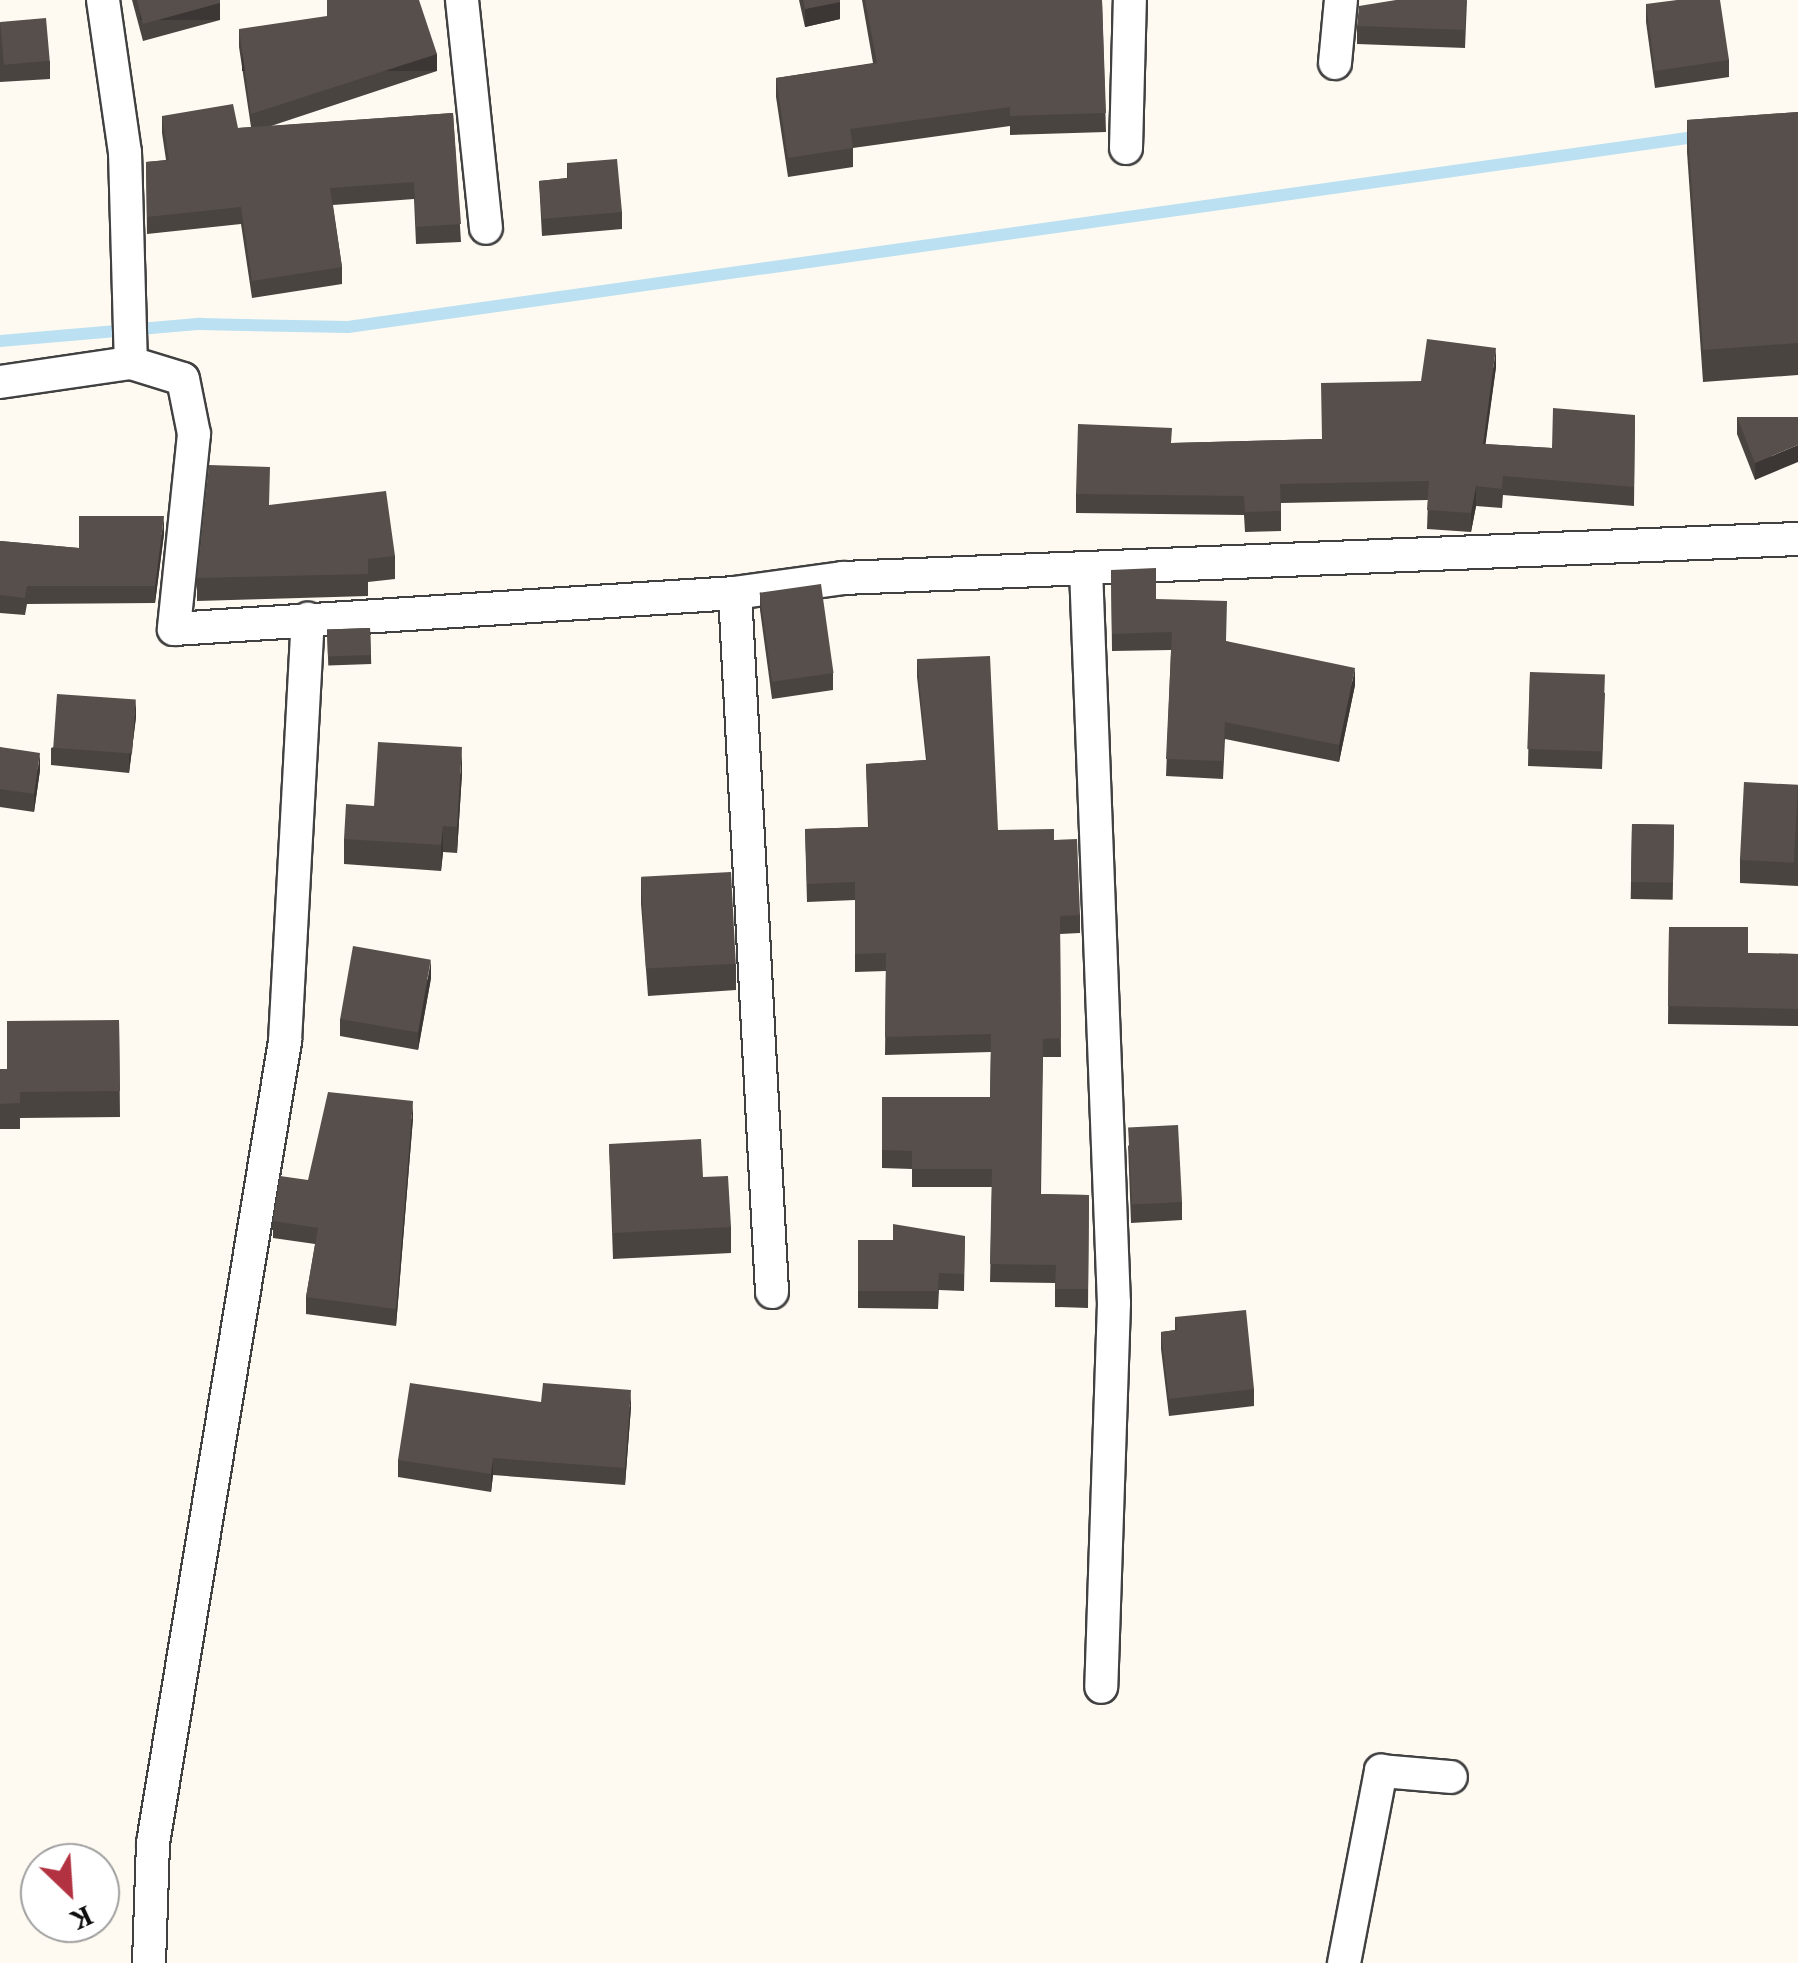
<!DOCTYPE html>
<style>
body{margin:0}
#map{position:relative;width:1798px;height:1963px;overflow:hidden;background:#fefaf1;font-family:"PT Serif",serif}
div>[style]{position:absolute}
.stream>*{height:12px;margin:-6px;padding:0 6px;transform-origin:6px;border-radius:6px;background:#bae0f1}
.roads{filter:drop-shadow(2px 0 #414141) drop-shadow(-2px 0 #414141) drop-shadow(0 2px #414141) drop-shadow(0 -2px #414141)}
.minor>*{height:32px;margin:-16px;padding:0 16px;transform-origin:16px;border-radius:16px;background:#fff}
.wall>*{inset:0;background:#4a4440;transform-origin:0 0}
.shaded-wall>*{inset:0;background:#3c3734;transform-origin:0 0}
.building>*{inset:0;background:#564f4b;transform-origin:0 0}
span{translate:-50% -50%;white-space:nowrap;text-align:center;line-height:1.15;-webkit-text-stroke:10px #fff;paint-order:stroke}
.north{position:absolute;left:20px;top:1843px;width:100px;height:100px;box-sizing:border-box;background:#fff;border:2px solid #9f9f9f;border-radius:50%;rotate:155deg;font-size:28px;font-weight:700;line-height:40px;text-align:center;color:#0e0e0e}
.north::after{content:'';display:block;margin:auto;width:35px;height:45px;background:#b23241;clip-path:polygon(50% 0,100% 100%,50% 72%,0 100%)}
</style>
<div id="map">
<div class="stream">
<div style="left:0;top:341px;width:201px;rotate:-4.9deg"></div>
<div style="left:200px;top:324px;width:148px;rotate:1.2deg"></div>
<div style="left:348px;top:327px;width:1367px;rotate:-8.03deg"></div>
</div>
<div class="roads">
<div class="minor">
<div style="left:103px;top:0;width:154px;rotate:81.8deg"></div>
<div style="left:125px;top:152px;width:211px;rotate:88.4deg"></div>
<div style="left:462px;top:0;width:229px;rotate:84deg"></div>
<div style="left:1335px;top:63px;width:63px;rotate:-84.6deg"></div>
<div style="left:1126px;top:148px;width:148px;rotate:-88.5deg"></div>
<div style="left:0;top:382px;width:132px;rotate:-8.3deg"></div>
<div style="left:131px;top:363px;width:54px;rotate:17.1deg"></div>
<div style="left:183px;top:379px;width:56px;rotate:78.7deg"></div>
<div style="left:194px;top:434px;width:196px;rotate:95.9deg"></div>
<div style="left:174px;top:629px;width:562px;rotate:-3.67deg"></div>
<div style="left:735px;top:593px;width:700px;rotate:86.97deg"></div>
<div style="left:1086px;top:569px;width:735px;rotate:87.82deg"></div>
<div style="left:1114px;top:1303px;width:384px;rotate:91.9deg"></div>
<div style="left:735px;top:593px;width:109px;rotate:-7.9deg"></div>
<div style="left:843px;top:578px;width:956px;rotate:-2.34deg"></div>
<div style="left:149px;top:1963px;width:120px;rotate:-88.1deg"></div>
<div style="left:153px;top:1843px;width:813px;rotate:-80.65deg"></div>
<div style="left:285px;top:1041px;width:423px;rotate:-86.9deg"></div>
<div style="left:1344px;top:1963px;width:196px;rotate:-79.1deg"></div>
<div style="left:1381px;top:1771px;width:70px;rotate:4.9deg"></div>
</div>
</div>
<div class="wall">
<div style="clip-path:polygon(132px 0,220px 0,220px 20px,143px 41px)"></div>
<div style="clip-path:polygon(799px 0,840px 0,840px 19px,805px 27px)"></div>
<div style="clip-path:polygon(862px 0,1102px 0,1106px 132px,1010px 135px,1010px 126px,853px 148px,853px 167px,788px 177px,776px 97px,776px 78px,873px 63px)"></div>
<div style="clip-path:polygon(1467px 0,1465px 48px,1357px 44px,1357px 26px)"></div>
<div style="clip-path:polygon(1646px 4px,1729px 60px,1729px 77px,1655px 88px,1646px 22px)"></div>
<div style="clip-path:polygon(0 22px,50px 61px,50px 79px,0 82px)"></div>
<div style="clip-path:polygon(239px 29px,437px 71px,271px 126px,453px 113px,461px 242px,416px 244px,414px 199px,333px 205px,342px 267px,342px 284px,252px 298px,241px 224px,147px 234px,146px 162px,166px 160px,162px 133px,162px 116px,238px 128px,251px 127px,239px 47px)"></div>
<div style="clip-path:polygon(1798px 112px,1798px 375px,1703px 382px,1687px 152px,1687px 120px)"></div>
<div style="clip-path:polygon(567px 163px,622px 212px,622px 229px,542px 236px,539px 181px,567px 178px)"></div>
<div style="clip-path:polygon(1496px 367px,1485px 444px,1552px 448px,1635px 415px,1634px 506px,1503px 495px,1502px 508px,1476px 506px,1471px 532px,1427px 529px,1428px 500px,1281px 503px,1281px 531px,1245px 532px,1244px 515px,1076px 513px,1076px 494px,1172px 443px,1322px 439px,1421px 381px)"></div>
<div style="clip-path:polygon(1737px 417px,1798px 417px,1755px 480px,1737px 434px)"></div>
<div style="clip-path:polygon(269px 505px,395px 556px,395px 579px,368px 582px,368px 596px,197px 601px,197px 578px)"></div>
<div style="clip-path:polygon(164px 534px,155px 603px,27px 604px,25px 615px,0 613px,0 541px,79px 548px)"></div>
<div style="clip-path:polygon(1111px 570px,1156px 599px,1226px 641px,1355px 685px,1339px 762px,1225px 739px,1223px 779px,1166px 776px,1171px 650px,1112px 651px)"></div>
<div style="clip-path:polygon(760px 592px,833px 673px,833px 690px,772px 699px,760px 610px)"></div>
<div style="left:370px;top:628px;width:36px;height:43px;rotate:88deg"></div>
<div style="clip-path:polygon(917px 659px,998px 830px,1054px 840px,1080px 915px,1080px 933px,1060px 934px,1061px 1057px,1043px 1057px,1041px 1194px,1089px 1195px,1088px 1308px,1055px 1307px,1055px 1283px,990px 1282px,992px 1187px,912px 1187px,912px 1169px,882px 1168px,882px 1097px,990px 1097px,991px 1052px,885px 1055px,886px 971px,855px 972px,855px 900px,807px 902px,805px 829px,868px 827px,866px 764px,926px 760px,917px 677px)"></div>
<div style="clip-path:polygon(1530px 672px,1605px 693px,1602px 769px,1528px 766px)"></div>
<div style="clip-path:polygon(136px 717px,129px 773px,51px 765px,51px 748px)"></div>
<div style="clip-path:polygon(0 747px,40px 770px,34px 812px,0 807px)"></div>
<div style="clip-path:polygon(462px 773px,457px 853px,443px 852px,441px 871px,344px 864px,344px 839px,374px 806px)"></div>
<div style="clip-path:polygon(1798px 785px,1798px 886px,1740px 883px,1740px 860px)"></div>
<div style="left:1632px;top:824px;width:42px;height:75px;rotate:1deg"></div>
<div style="clip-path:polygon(641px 878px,736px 964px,736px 990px,648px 996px,641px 904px)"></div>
<div style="clip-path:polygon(1669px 927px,1748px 953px,1798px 954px,1798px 1026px,1668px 1024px)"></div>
<div style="clip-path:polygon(431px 978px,418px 1050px,340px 1036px,340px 1019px)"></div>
<div style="clip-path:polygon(119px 1020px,120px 1117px,20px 1118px,20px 1129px,0 1129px,0 1069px,7px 1069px)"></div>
<div style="clip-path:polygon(413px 1118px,396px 1326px,306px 1314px,306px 1297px,315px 1244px,273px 1238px,273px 1221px,308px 1180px)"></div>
<div style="clip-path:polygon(609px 1144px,703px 1177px,731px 1227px,731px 1253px,613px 1259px)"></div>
<div style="clip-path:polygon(1128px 1145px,1182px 1202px,1182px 1220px,1131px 1223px)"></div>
<div style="clip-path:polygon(965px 1236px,964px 1291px,939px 1290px,938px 1309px,858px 1308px,858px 1240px,893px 1240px)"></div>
<div style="clip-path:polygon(1175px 1317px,1254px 1389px,1254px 1406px,1169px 1416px,1161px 1349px,1161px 1332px,1175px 1330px)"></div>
<div style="clip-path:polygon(541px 1402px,631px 1407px,625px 1485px,493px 1475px,491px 1492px,398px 1477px,398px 1460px)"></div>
</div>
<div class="shaded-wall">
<div style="clip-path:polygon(840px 2px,840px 19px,805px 27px,805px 9px)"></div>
<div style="left:220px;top:3px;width:17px;height:80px;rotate:90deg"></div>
<div style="left:437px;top:54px;width:17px;height:195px;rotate:90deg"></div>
<div style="clip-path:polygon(1496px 348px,1496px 367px,1483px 463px,1483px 444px)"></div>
<div style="clip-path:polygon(1798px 445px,1798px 462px,1755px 480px,1755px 463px)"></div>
<div style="clip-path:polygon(1476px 486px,1476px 506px,1471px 532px,1471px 513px)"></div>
<div style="clip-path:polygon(164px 516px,164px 534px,155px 603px,155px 586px)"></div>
<div style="clip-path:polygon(1355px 668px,1355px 685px,1339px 762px,1339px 745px)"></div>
<div style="clip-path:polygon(136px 700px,136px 717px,129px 773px,129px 756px)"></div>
<div style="clip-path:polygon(462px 747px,462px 773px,457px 853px,457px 827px)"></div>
<div style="clip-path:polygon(40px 753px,40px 770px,34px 812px,34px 794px)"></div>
<div style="clip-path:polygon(443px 826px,443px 852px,441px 871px,441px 845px)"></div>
<div style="clip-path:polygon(431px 960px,431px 978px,418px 1050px,418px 1033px)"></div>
<div style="clip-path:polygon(413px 1101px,413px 1118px,396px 1326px,396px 1309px)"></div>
<div style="clip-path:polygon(631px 1390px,631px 1407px,625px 1485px,625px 1468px)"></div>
<div style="clip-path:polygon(493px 1458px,493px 1475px,491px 1492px,491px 1474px)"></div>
</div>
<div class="building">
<div style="clip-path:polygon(137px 0,220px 0,220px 3px,143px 24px)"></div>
<div style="clip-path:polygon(327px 0,419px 0,437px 54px,251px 114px,239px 29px,327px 16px)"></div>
<div style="clip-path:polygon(803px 0,840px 0,840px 2px,805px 9px)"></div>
<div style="clip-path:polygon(865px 0,1102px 0,1106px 113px,1010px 116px,1010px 107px,850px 129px,853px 148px,788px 158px,776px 78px,877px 63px)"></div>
<div style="clip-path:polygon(1396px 0,1466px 0,1465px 30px,1357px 26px,1359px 6px)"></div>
<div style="clip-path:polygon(1677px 0,1720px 0,1729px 60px,1655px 71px,1646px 4px)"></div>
<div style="left:46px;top:18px;width:43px;height:46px;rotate:85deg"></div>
<div style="clip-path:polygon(233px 104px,238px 128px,453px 113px,461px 224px,416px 227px,414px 182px,330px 188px,342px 267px,252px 281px,241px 207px,147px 217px,146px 162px,169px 160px,162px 116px)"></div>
<div style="clip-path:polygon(1798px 112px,1798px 343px,1703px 350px,1687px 120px)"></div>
<div style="clip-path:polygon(617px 159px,622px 212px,542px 219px,539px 181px,568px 178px,567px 163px)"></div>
<div style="clip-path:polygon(1427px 339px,1496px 348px,1483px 444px,1552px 448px,1553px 408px,1635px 415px,1634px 487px,1503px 476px,1502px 489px,1476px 486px,1471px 513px,1427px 510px,1429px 481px,1280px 484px,1281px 511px,1245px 512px,1244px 496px,1076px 494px,1078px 424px,1172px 428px,1171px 443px,1322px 439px,1321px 383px,1421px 381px)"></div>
<div style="clip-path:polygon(1737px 417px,1798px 417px,1798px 445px,1755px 463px)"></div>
<div style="clip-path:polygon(209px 465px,270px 467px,269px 505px,386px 491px,395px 556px,368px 559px,368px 574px,197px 578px)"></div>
<div style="clip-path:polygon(79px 516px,164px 516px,155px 586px,27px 586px,25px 598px,0 595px,0 541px,79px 548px)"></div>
<div style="clip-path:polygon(1156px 568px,1156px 599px,1227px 601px,1226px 641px,1355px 668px,1339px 745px,1225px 722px,1223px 761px,1166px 759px,1172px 632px,1112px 634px,1111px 570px)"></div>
<div style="left:821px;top:584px;width:90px;height:62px;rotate:82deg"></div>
<div style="left:370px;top:628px;width:27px;height:43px;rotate:88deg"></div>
<div style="clip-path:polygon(990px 656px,998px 830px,1054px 829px,1054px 840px,1077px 839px,1080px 915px,1060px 916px,1061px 1038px,1043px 1039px,1040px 1194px,1089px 1195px,1088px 1289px,1055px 1289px,1056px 1265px,990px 1264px,992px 1169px,912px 1169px,912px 1151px,882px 1150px,882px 1097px,990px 1097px,991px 1034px,885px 1037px,886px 953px,855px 954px,855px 882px,807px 884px,805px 829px,869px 827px,866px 764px,927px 760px,917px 659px)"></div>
<div style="left:1530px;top:672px;width:75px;height:77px;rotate:2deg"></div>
<div style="left:57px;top:694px;width:79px;height:54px;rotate:4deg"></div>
<div style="clip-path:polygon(378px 742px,462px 747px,457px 827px,443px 826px,441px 845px,344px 839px,346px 804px,374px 806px)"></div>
<div style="clip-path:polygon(0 747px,40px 753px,34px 794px,0 789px)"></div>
<div style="left:1744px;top:782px;width:54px;height:78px;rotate:3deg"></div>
<div style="left:1632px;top:824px;width:42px;height:58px;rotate:1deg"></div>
<div style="left:731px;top:872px;width:92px;height:90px;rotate:87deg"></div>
<div style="clip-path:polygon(1669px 927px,1748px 927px,1748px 953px,1798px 954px,1798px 1009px,1668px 1006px)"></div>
<div style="left:353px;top:946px;width:79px;height:74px;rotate:10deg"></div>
<div style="clip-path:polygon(119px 1020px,120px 1091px,20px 1092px,20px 1103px,0 1104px,0 1069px,7px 1069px,7px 1021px)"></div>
<div style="clip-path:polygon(328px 1092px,413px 1101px,396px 1309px,306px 1297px,318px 1228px,273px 1221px,280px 1176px,308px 1180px)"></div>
<div style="left:1178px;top:1125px;width:77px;height:50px;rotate:87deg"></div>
<div style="clip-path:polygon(701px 1139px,703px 1177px,728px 1176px,731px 1227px,613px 1233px,609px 1144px)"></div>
<div style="clip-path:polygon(893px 1224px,965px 1236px,964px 1274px,939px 1273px,938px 1291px,858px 1291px,858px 1240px,893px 1240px)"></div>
<div style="clip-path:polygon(1246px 1310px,1254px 1389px,1169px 1399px,1161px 1332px,1177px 1330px,1175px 1317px)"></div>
<div style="clip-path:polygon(410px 1383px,541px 1402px,543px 1383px,631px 1390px,625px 1468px,493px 1458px,491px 1474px,398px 1460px)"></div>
</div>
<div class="north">K</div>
</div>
